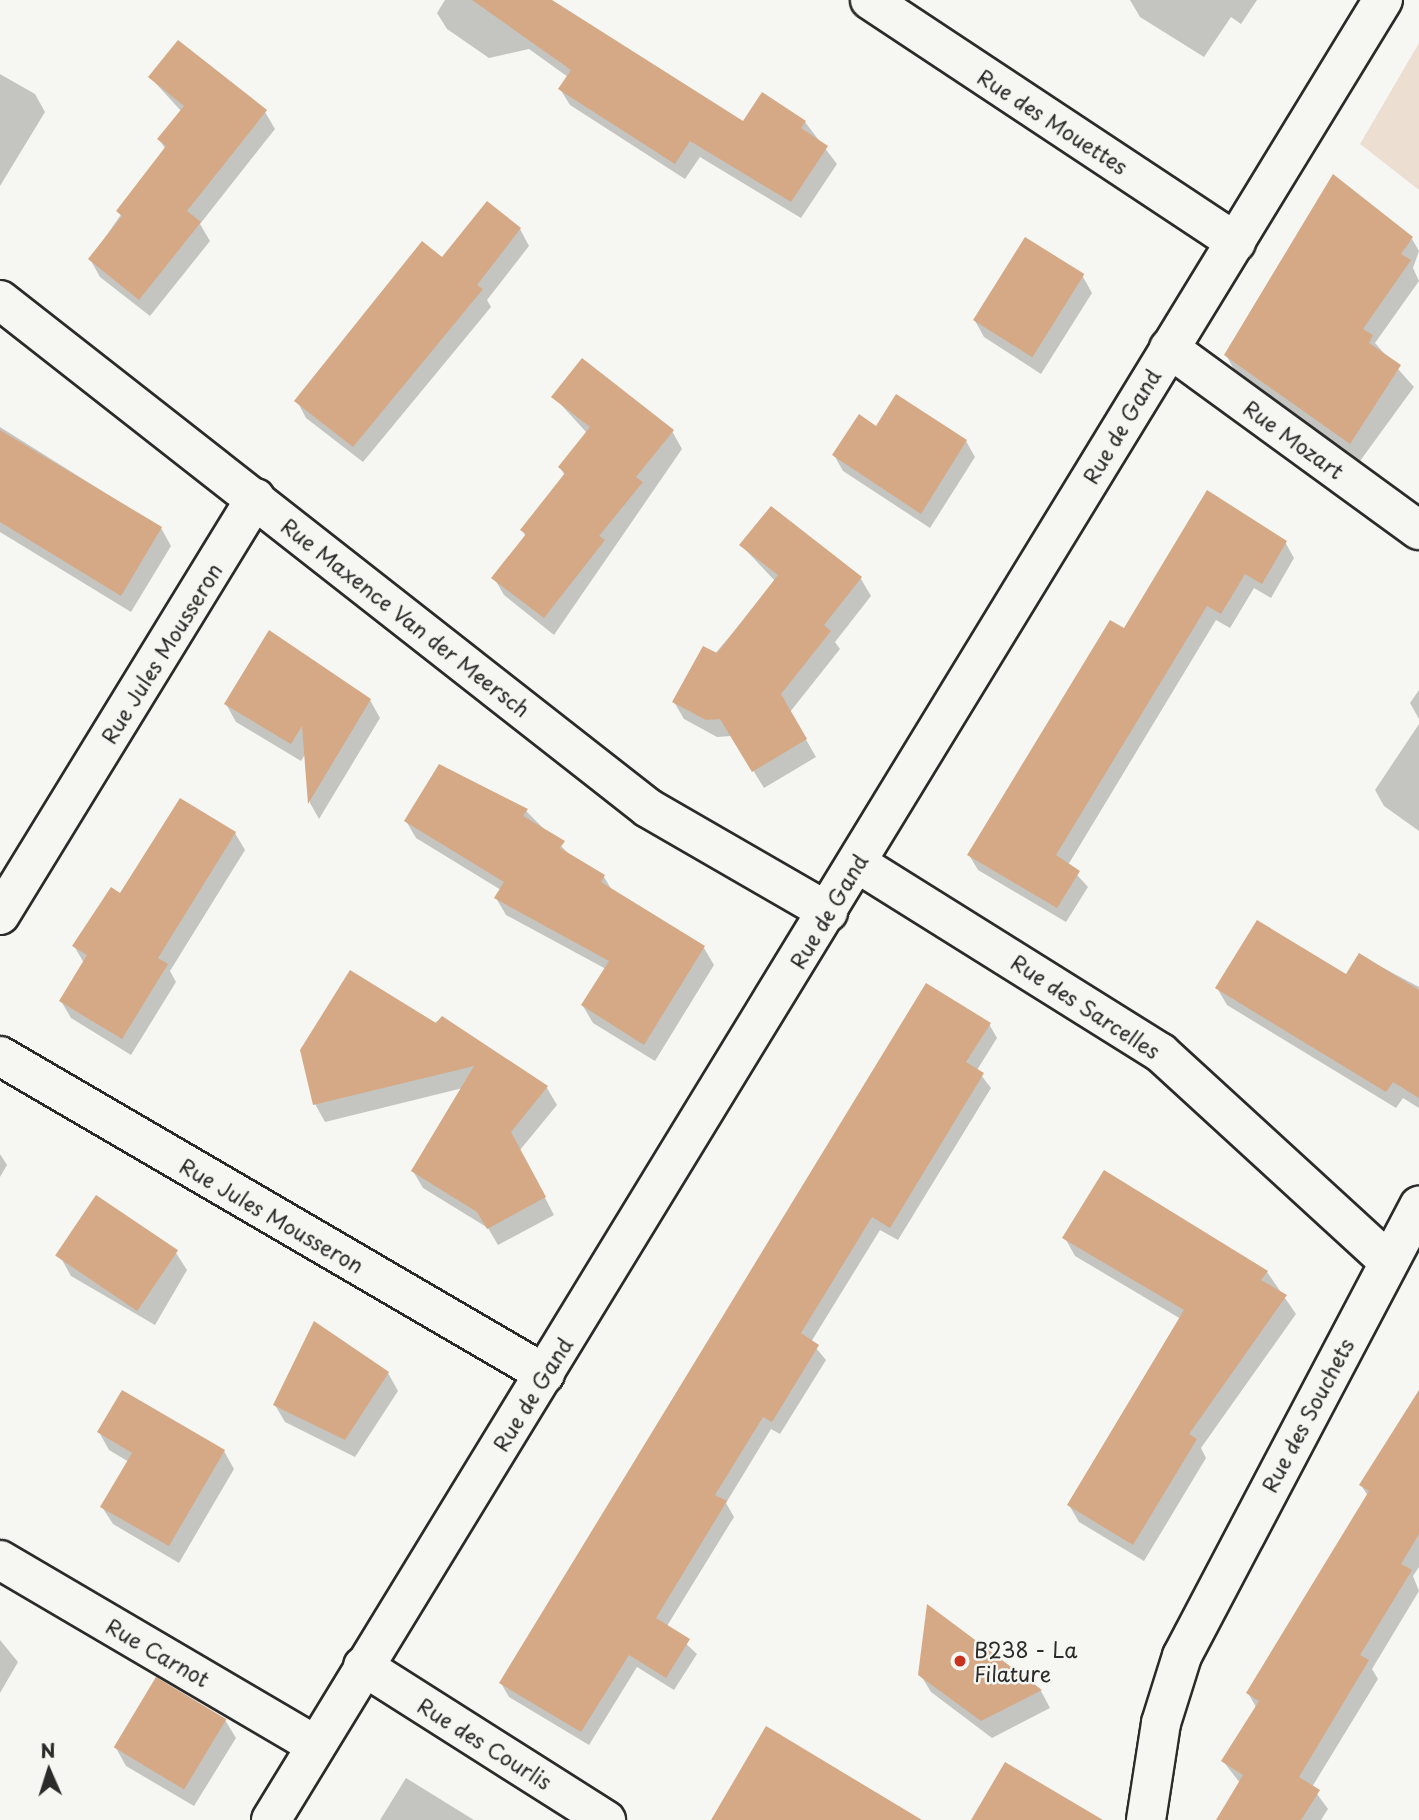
<!DOCTYPE html>
<style>
body{margin:0}
#map{position:relative;width:1419px;height:1820px;overflow:hidden;background:#f6f6f2;font-family:"Playpen Sans",sans-serif}
div>[style]{position:absolute}
.built>*{inset:0;background:#ecdfd2}
.shadow>*{inset:0;background:#0003}
.building>*{inset:0;background:#d5a986;transform-origin:0 0}
.roads{filter:drop-shadow(2px 0 #2b2b2b) drop-shadow(-2px 0 #2b2b2b) drop-shadow(0 2px #2b2b2b) drop-shadow(0 -2px #2b2b2b)}
.minor>*{height:38px;margin:-19px;padding:0 19px;transform-origin:19px;border-radius:19px;background:#f6f6f2}
.dots>*{width:19px;height:19px;translate:-50% -50%;box-sizing:border-box;border:4px solid #f6f6f2;border-radius:50%}
span{translate:-50% -50%;white-space:nowrap;text-align:center;line-height:1.15;-webkit-text-stroke:5px #f6f6f2;paint-order:stroke}
.street-label{font-size:21px;color:#2b2b2b}
.poi-label{font-size:21px;color:#2b2b2b}
.left{translate:0 -50%;text-align:left}
.north{position:absolute;left:14px;top:1736px;width:70px;height:70px;-webkit-text-stroke:5px #f6f6f2;paint-order:stroke;rotate:357deg;font-size:19px;font-weight:700;line-height:28px;text-align:center;color:#2b2b2b}
.north::after{content:'';display:block;margin:auto;width:24px;height:32px;background:#2b2b2b;clip-path:polygon(50% 0,100% 100%,50% 72%,0 100%)}
</style>
<div id="map">
<div class="built">
<div style="clip-path:polygon(1419px 43px,1419px 190px,1360px 144px)"></div>
</div>
<div class="shadow">
<div style="clip-path:polygon(445px 0,549px 0,743px 123px,805px 122px,837px 164px,801px 218px,700px 157px,685px 179px,570px 105px,560px 89px,568px 77px,529px 49px,489px 58px,447px 29px,437px 13px)"></div>
<div style="clip-path:polygon(1130px 0,1257px 0,1241px 24px,1231px 17px,1204px 57px,1140px 17px)"></div>
<div style="clip-path:polygon(0 74px,35px 94px,45px 112px,0 186px)"></div>
<div style="clip-path:polygon(150px 77px,265px 112px,275px 129px,200px 224px,210px 241px,150px 316px,100px 277px,90px 259px,166px 150px,159px 139px,182px 112px)"></div>
<div style="clip-path:polygon(520px 229px,529px 246px,487px 300px,491px 307px,363px 462px,306px 418px,297px 401px,442px 259px)"></div>
<div style="clip-path:polygon(1412px 239px,1419px 251px,1413px 268px,1419px 281px,1375px 343px,1414px 387px,1360px 461px,1236px 373px,1226px 355px)"></div>
<div style="clip-path:polygon(1082px 275px,1092px 293px,1041px 374px,984px 337px,974px 319px)"></div>
<div style="clip-path:polygon(554px 397px,672px 431px,682px 449px,554px 635px,504px 595px,494px 578px,526px 537px,522px 530px,565px 476px,560px 467px,587px 433px)"></div>
<div style="clip-path:polygon(0 427px,161px 528px,171px 546px,131px 612px,0 532px)"></div>
<div style="clip-path:polygon(876px 428px,966px 441px,975px 457px,930px 528px,843px 471px,834px 455px)"></div>
<div style="clip-path:polygon(1285px 542px,1294px 558px,1271px 598px,1254px 588px,1230px 628px,1216px 620px,1068px 865px,1088px 887px,1066px 922px,978px 870px,969px 855px,1125px 630px)"></div>
<div style="clip-path:polygon(741px 545px,861px 579px,871px 596px,835px 642px,840px 649px,790px 712px,816px 757px,764px 788px,732px 736px,717px 737px,684px 719px,674px 702px,776px 582px)"></div>
<div style="clip-path:polygon(270px 632px,370px 700px,380px 718px,319px 819px,310px 803px,306px 753px,301px 761px,236px 722px,226px 704px)"></div>
<div style="clip-path:polygon(1419px 690px,1419px 719px,1410px 703px)"></div>
<div style="clip-path:polygon(1419px 724px,1419px 831px,1384px 806px,1375px 790px)"></div>
<div style="clip-path:polygon(526px 811px,573px 858px,604px 877px,613px 892px,704px 948px,714px 965px,655px 1061px,593px 1023px,583px 1006px,606px 969px,506px 915px,496px 898px,501px 890px,416px 838px,406px 821px)"></div>
<div style="clip-path:polygon(235px 833px,245px 850px,170px 971px,176px 982px,131px 1055px,71px 1018px,61px 1001px,84px 963px,74px 946px,121px 896px)"></div>
<div style="clip-path:polygon(1359px 955px,1419px 987px,1419px 1108px,1403px 1098px,1396px 1108px,1227px 1005px,1217px 988px,1347px 977px)"></div>
<div style="clip-path:polygon(442px 1018px,547px 1088px,557px 1105px,520px 1150px,554px 1215px,498px 1245px,488px 1228px,423px 1188px,413px 1171px,463px 1088px,325px 1122px,315px 1104px)"></div>
<div style="clip-path:polygon(989px 1024px,997px 1038px,977px 1070px,991px 1088px,898px 1240px,880px 1230px,811px 1342px,826px 1360px,780px 1434px,771px 1429px,726px 1503px,734px 1517px,667px 1626px,697px 1654px,674px 1690px,637px 1667px,589px 1745px,509px 1697px,501px 1683px)"></div>
<div style="clip-path:polygon(0 1154px,7px 1165px,0 1177px)"></div>
<div style="clip-path:polygon(96px 1197px,176px 1253px,187px 1270px,155px 1325px,71px 1276px,61px 1258px)"></div>
<div style="clip-path:polygon(1065px 1238px,1267px 1272px,1296px 1314px,1201px 1448px,1206px 1458px,1144px 1561px,1079px 1522px,1069px 1505px,1181px 1319px,1075px 1256px)"></div>
<div style="clip-path:polygon(388px 1373px,398px 1391px,355px 1457px,285px 1422px,275px 1405px)"></div>
<div style="clip-path:polygon(1419px 1403px,1419px 1567px,1413px 1576px,1419px 1591px,1372px 1669px,1378px 1679px,1312px 1787px,1328px 1809px,1321px 1820px,1218px 1820px,1240px 1783px,1223px 1761px,1256px 1707px,1248px 1693px,1368px 1496px,1361px 1485px)"></div>
<div style="clip-path:polygon(99px 1432px,224px 1451px,234px 1469px,179px 1563px,113px 1524px,102px 1507px,129px 1462px,109px 1450px)"></div>
<div style="clip-path:polygon(928px 1607px,1041px 1691px,1050px 1708px,992px 1738px,931px 1692px,920px 1674px)"></div>
<div style="clip-path:polygon(0 1640px,18px 1662px,0 1693px)"></div>
<div style="clip-path:polygon(225px 1720px,236px 1738px,194px 1806px,126px 1766px,116px 1748px)"></div>
<div style="clip-path:polygon(406px 1778px,474px 1820px,380px 1820px)"></div>
</div>
<div class="building">
<div style="clip-path:polygon(472px 0,552px 0,743px 121px,762px 92px,806px 121px,801px 128px,828px 146px,791px 202px,690px 141px,675px 164px,558px 89px,571px 70px)"></div>
<div style="clip-path:polygon(178px 40px,267px 110px,187px 211px,201px 222px,139px 300px,88px 259px,122px 216px,116px 211px,166px 146px,157px 139px,184px 106px,148px 77px)"></div>
<div style="clip-path:polygon(1333px 174px,1413px 237px,1401px 254px,1411px 260px,1363px 329px,1373px 335px,1369px 343px,1401px 365px,1350px 444px,1224px 355px)"></div>
<div style="clip-path:polygon(487px 201px,521px 228px,477px 285px,483px 289px,353px 447px,294px 401px,422px 241px,442px 257px)"></div>
<div style="left:1025px;top:237px;width:70px;height:98px;rotate:32deg"></div>
<div style="clip-path:polygon(582px 358px,674px 430px,636px 477px,643px 482px,599px 536px,605px 540px,544px 618px,491px 578px,526px 534px,520px 530px,565px 473px,558px 467px,590px 427px,551px 397px)"></div>
<div style="clip-path:polygon(896px 394px,967px 440px,921px 514px,832px 455px,859px 414px,876px 426px)"></div>
<div style="clip-path:polygon(0 430px,162px 527px,121px 596px,0 522px)"></div>
<div style="clip-path:polygon(1207px 490px,1287px 541px,1262px 584px,1245px 574px,1221px 614px,1207px 606px,1056px 855px,1080px 871px,1057px 908px,967px 855px,1110px 620px,1124px 628px)"></div>
<div style="clip-path:polygon(771px 506px,862px 577px,824px 625px,831px 631px,781px 694px,807px 739px,752px 772px,720px 719px,706px 720px,672px 702px,703px 646px,717px 653px,778px 575px,739px 545px)"></div>
<div style="clip-path:polygon(269px 630px,371px 699px,308px 804px,302px 726px,291px 744px,224px 704px)"></div>
<div style="clip-path:polygon(439px 764px,528px 809px,523px 816px,565px 841px,560px 848px,605px 875px,601px 882px,705px 946px,644px 1045px,581px 1005px,609px 961px,494px 898px,504px 882px,404px 821px)"></div>
<div style="clip-path:polygon(180px 798px,236px 832px,158px 958px,168px 964px,122px 1039px,59px 1001px,87px 955px,72px 946px,111px 887px,120px 893px)"></div>
<div style="clip-path:polygon(1257px 920px,1346px 974px,1359px 953px,1419px 990px,1419px 1098px,1393px 1082px,1386px 1092px,1215px 988px)"></div>
<div style="clip-path:polygon(350px 970px,436px 1023px,442px 1016px,548px 1086px,511px 1132px,546px 1197px,487px 1229px,477px 1212px,411px 1171px,474px 1066px,313px 1105px,300px 1050px)"></div>
<div style="clip-path:polygon(926px 983px,991px 1023px,966px 1062px,984px 1073px,890px 1228px,872px 1217px,801px 1333px,819px 1345px,772px 1422px,763px 1417px,715px 1495px,727px 1501px,656px 1618px,690px 1639px,666px 1678px,629px 1655px,581px 1732px,499px 1683px)"></div>
<div style="clip-path:polygon(1104px 1170px,1268px 1271px,1261px 1280px,1287px 1295px,1189px 1434px,1197px 1439px,1133px 1545px,1067px 1505px,1184px 1310px,1062px 1238px)"></div>
<div style="left:96px;top:1195px;width:99px;height:73px;rotate:34deg"></div>
<div style="clip-path:polygon(314px 1321px,389px 1372px,345px 1440px,273px 1405px)"></div>
<div style="clip-path:polygon(122px 1390px,225px 1450px,169px 1546px,100px 1507px,132px 1453px,97px 1432px)"></div>
<div style="clip-path:polygon(1419px 1390px,1419px 1534px,1401px 1564px,1412px 1570px,1360px 1655px,1369px 1660px,1299px 1777px,1320px 1790px,1301px 1820px,1216px 1820px,1243px 1775px,1221px 1761px,1259px 1701px,1246px 1693px,1369px 1491px,1359px 1485px)"></div>
<div style="clip-path:polygon(927px 1604px,1042px 1690px,981px 1721px,951px 1699px,918px 1675px)"></div>
<div style="left:156px;top:1677px;width:82px;height:82px;rotate:31deg"></div>
<div style="clip-path:polygon(766px 1726px,829px 1764px,922px 1820px,711px 1820px)"></div>
<div style="clip-path:polygon(1005px 1762px,1103px 1820px,971px 1820px)"></div>
</div>
<div class="roads">
<div class="minor">
<div style="left:870px;top:0;width:439px;rotate:33.5deg"></div>
<div style="left:0;top:300px;width:823px;rotate:38.09deg"></div>
<div style="left:648px;top:808px;width:208px;rotate:30deg"></div>
<div style="left:1169px;top:348px;width:309px;rotate:36.1deg"></div>
<div style="left:857px;top:863px;width:358px;rotate:32deg"></div>
<div style="left:1161px;top:1053px;width:308px;rotate:42.5deg"></div>
<div style="left:0;top:915px;width:489px;rotate:-58.5deg"></div>
<div style="left:0;top:1056px;width:631px;rotate:30.26deg"></div>
<div style="left:0;top:1560px;width:365px;rotate:30.4deg"></div>
<div style="left:363px;top:1666px;width:288px;rotate:32.4deg"></div>
<div style="left:271px;top:1820px;width:2133px;rotate:-58.58deg"></div>
<div style="left:1146px;top:1820px;width:98px;rotate:-81.2deg"></div>
<div style="left:1161px;top:1723px;width:70px;rotate:-72.6deg"></div>
<div style="left:1182px;top:1656px;width:509px;rotate:-62.23deg"></div>
</div>
</div>
<div class="dots">
<div style="left:960px;top:1661px;background:#c8321e"></div>
</div>
<div class="street-label">
<span style="left:1053px;top:121px;rotate:33deg">Rue des Mouettes</span>
<span style="left:1121px;top:426px;rotate:-59deg">Rue de Gand</span>
<span style="left:1294px;top:439px;rotate:36deg">Rue Mozart</span>
<span style="left:406px;top:617px;rotate:38deg">Rue Maxence Van der Meersch</span>
<span style="left:161px;top:653px;rotate:-58deg">Rue Jules Mousseron</span>
<span style="left:828px;top:911px;rotate:-59deg">Rue de Gand</span>
<span style="left:1086px;top:1006px;rotate:33deg">Rue des Sarcelles</span>
<span style="left:272px;top:1215px;rotate:30deg">Rue Jules Mousseron</span>
<span style="left:532px;top:1394px;rotate:-58deg">Rue de Gand</span>
<span style="left:1307px;top:1415px;rotate:-62deg">Rue des Souchets</span>
<span style="left:158px;top:1652px;rotate:30deg">Rue Carnot</span>
<span style="left:485px;top:1743px;rotate:32deg">Rue des Courlis</span>
</div>
<div class="poi-label">
<span class="left" style="left:974px;top:1661px">B238 - La<br>Filature</span>
</div>
<div class="north">N</div>
</div>
